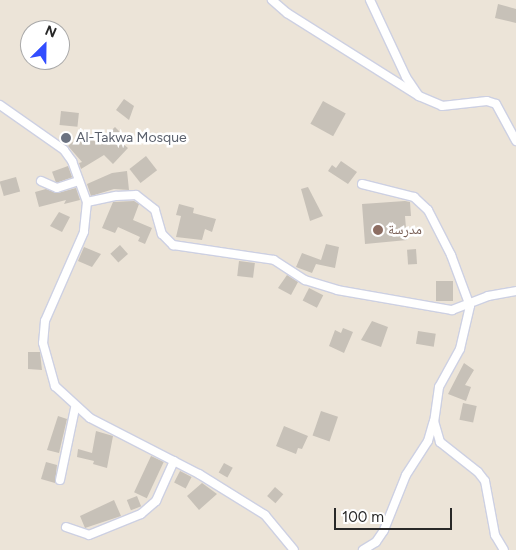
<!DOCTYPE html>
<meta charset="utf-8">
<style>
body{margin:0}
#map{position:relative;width:516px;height:550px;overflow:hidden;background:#ece4d8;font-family:Figtree,"Noto Naskh Arabic",sans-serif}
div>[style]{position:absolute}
.building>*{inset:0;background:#c7c1b8;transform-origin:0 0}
.roads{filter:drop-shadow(1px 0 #cdd0e2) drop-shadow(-1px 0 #cdd0e2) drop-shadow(0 1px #cdd0e2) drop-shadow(0 -1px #cdd0e2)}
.minor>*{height:8px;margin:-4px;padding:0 4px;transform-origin:4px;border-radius:4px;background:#fff}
.dots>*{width:14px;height:14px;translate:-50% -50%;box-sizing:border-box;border:2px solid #fff;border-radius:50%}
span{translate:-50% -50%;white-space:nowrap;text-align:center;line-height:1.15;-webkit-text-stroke:5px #fff;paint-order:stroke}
.worship-label{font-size:14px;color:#5b616d}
.left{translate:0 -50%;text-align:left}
.education-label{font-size:14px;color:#785e54}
.north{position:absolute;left:20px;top:20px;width:50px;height:50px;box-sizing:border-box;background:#fff;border:1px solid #a9a9a9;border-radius:50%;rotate:23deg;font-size:14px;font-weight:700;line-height:20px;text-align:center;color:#282828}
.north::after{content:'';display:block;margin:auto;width:18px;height:22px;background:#324dff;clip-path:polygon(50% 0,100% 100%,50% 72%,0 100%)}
.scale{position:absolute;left:334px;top:508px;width:118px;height:22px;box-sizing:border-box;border:2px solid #282828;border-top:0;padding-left:6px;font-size:15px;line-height:18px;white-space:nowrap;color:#282828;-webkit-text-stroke:4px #fff;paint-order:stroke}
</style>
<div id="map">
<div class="building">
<div style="clip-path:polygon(498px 4px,516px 9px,516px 23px,495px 18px)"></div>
<div style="clip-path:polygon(124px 99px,134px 106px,129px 120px,116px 110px)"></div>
<div style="left:323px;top:101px;width:26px;height:26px;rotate:29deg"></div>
<div style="left:61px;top:111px;width:18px;height:14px;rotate:6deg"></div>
<div style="clip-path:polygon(115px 127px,127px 139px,122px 143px,128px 148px,113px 164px,104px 155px,81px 169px,79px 163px,82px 162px,68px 146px,86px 131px,97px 144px)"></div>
<div style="left:146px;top:156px;width:18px;height:21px;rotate:52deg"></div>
<div style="clip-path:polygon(341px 161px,357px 172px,348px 184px,328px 171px,332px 165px,336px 168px)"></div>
<div style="left:68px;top:166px;width:12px;height:17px;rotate:70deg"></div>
<div style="clip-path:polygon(127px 171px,129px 190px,114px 189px,91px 196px,87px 184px,112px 173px)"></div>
<div style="left:16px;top:177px;width:15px;height:17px;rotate:74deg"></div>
<div style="clip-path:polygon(308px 187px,323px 216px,310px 221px,301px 189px)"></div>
<div style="clip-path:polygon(76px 188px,80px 200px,64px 204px,66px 200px,39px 207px,35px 192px,46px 189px,58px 193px)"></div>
<div style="clip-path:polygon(134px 201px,139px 204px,133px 220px,152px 228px,145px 244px,138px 241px,140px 237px,118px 227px,115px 233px,102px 228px,113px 202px)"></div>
<div style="clip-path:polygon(405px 201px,410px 202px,411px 216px,405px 216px,407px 240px,365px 244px,362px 204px)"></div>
<div style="clip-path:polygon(179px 204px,194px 208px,193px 213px,216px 219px,212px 232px,205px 229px,202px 240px,176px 237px,181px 216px,176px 215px)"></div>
<div style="clip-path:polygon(59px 212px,70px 217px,62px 232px,50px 226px)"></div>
<div style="clip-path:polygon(326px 244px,339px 247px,335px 268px,316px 264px,312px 273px,296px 267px,302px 253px,321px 260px)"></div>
<div style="left:120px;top:245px;width:12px;height:13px;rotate:48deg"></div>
<div style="clip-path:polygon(84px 247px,101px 254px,92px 267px,78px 261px)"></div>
<div style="left:416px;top:249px;width:15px;height:9px;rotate:86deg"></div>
<div style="left:239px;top:261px;width:16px;height:15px;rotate:7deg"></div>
<div style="clip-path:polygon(287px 275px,298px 282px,291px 295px,278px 288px)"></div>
<div style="left:436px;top:281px;width:17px;height:20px"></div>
<div style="left:309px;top:288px;width:16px;height:14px;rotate:27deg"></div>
<div style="clip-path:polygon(372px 321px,388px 327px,381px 347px,361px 340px)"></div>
<div style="clip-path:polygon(343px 328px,353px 332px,344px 353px,329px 346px,335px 330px,341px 333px)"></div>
<div style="left:418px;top:331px;width:18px;height:13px;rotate:9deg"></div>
<div style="clip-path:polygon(28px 352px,40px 352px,42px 370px,28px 369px)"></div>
<div style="clip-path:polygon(464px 363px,474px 370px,465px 385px,471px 387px,466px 401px,448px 394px)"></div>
<div style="left:463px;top:403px;width:14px;height:17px;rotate:12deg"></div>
<div style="left:321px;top:411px;width:18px;height:26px;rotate:19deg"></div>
<div style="clip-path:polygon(58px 416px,67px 419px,59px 453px,47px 450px)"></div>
<div style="clip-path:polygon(284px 426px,308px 436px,302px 449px,298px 448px,296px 454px,276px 446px)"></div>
<div style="clip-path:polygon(96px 431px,113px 436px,107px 468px,93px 464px,94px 461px,77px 457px,78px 449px,92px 453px)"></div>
<div style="left:151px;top:456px;width:14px;height:40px;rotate:25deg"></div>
<div style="clip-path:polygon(46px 462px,57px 465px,55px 483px,41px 479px)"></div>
<div style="left:224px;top:463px;width:10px;height:11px;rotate:29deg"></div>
<div style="left:180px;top:471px;width:13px;height:13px;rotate:27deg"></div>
<div style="clip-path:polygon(202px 483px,217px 494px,199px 510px,187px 496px)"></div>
<div style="left:275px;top:487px;width:11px;height:12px;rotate:41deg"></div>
<div style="left:137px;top:496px;width:11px;height:11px;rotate:68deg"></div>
<div style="clip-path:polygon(114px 500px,121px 516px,85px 528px,80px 516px)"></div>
</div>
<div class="roads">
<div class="minor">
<div style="left:272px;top:0;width:20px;rotate:41deg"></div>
<div style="left:287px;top:13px;width:156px;rotate:32.2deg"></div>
<div style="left:370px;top:0;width:85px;rotate:64.9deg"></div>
<div style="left:406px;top:77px;width:23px;rotate:56deg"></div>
<div style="left:419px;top:96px;width:25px;rotate:23deg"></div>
<div style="left:442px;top:106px;width:45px;rotate:-6.3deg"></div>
<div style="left:487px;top:101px;width:9px;rotate:18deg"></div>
<div style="left:496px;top:104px;width:42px;rotate:61.6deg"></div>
<div style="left:0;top:105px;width:78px;rotate:35.1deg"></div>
<div style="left:64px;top:150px;width:14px;rotate:54deg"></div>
<div style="left:72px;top:161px;width:44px;rotate:69.9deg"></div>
<div style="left:87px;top:202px;width:30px;rotate:96deg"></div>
<div style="left:84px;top:232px;width:97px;rotate:113.7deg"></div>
<div style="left:45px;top:321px;width:22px;rotate:95deg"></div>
<div style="left:43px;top:343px;width:45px;rotate:74.4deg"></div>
<div style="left:55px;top:386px;width:47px;rotate:42.4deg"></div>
<div style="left:90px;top:418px;width:123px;rotate:27.2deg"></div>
<div style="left:199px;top:474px;width:78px;rotate:31.8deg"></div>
<div style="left:265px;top:515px;width:45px;rotate:50.4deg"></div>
<div style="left:41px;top:181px;width:17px;rotate:24deg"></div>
<div style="left:57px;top:188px;width:23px;rotate:-18deg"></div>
<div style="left:362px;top:184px;width:54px;rotate:14deg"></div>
<div style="left:414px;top:197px;width:19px;rotate:43deg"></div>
<div style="left:428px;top:210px;width:51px;rotate:62.9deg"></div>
<div style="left:451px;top:255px;width:54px;rotate:69.6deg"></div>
<div style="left:470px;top:306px;width:44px;rotate:103.1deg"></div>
<div style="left:460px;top:349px;width:43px;rotate:118.9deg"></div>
<div style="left:439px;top:387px;width:34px;rotate:98deg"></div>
<div style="left:434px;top:421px;width:22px;rotate:74deg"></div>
<div style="left:440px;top:442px;width:48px;rotate:38.3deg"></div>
<div style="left:478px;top:472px;width:11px;rotate:52deg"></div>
<div style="left:485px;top:481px;width:55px;rotate:79.5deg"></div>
<div style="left:495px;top:535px;width:17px;rotate:59deg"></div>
<div style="left:87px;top:202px;width:30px;rotate:-12deg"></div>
<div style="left:116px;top:196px;width:20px;rotate:-3deg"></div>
<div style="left:136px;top:195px;width:24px;rotate:38deg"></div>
<div style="left:155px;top:210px;width:25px;rotate:74deg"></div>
<div style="left:162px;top:234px;width:16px;rotate:45deg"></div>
<div style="left:173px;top:245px;width:102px;rotate:8.4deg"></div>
<div style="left:274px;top:260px;width:37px;rotate:33deg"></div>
<div style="left:305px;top:280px;width:34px;rotate:17deg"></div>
<div style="left:337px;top:290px;width:117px;rotate:9.9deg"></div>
<div style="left:452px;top:310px;width:39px;rotate:-21deg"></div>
<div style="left:488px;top:296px;width:28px;rotate:-10deg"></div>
<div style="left:60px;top:480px;width:74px;rotate:-78.2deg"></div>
<div style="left:66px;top:527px;width:24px;rotate:19deg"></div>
<div style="left:89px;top:535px;width:56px;rotate:-22deg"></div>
<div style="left:141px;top:514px;width:20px;rotate:-41deg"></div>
<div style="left:156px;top:501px;width:44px;rotate:-65.8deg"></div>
<div style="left:363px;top:550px;width:15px;rotate:-32deg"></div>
<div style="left:376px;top:542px;width:14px;rotate:-56deg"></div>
<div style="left:384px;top:530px;width:59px;rotate:-68.2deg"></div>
<div style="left:406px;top:475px;width:40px;rotate:-57.1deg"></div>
<div style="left:428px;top:441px;width:19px;rotate:-74deg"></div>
</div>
</div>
<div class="dots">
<div style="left:66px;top:138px;background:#6b7280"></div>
<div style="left:378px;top:230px;background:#8d6e63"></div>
</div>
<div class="worship-label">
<span class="left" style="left:76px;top:138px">Al-Takwa Mosque</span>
</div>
<div class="education-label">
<span class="left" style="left:388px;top:230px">مدرسة</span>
</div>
<div class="north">N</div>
<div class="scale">100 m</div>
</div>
